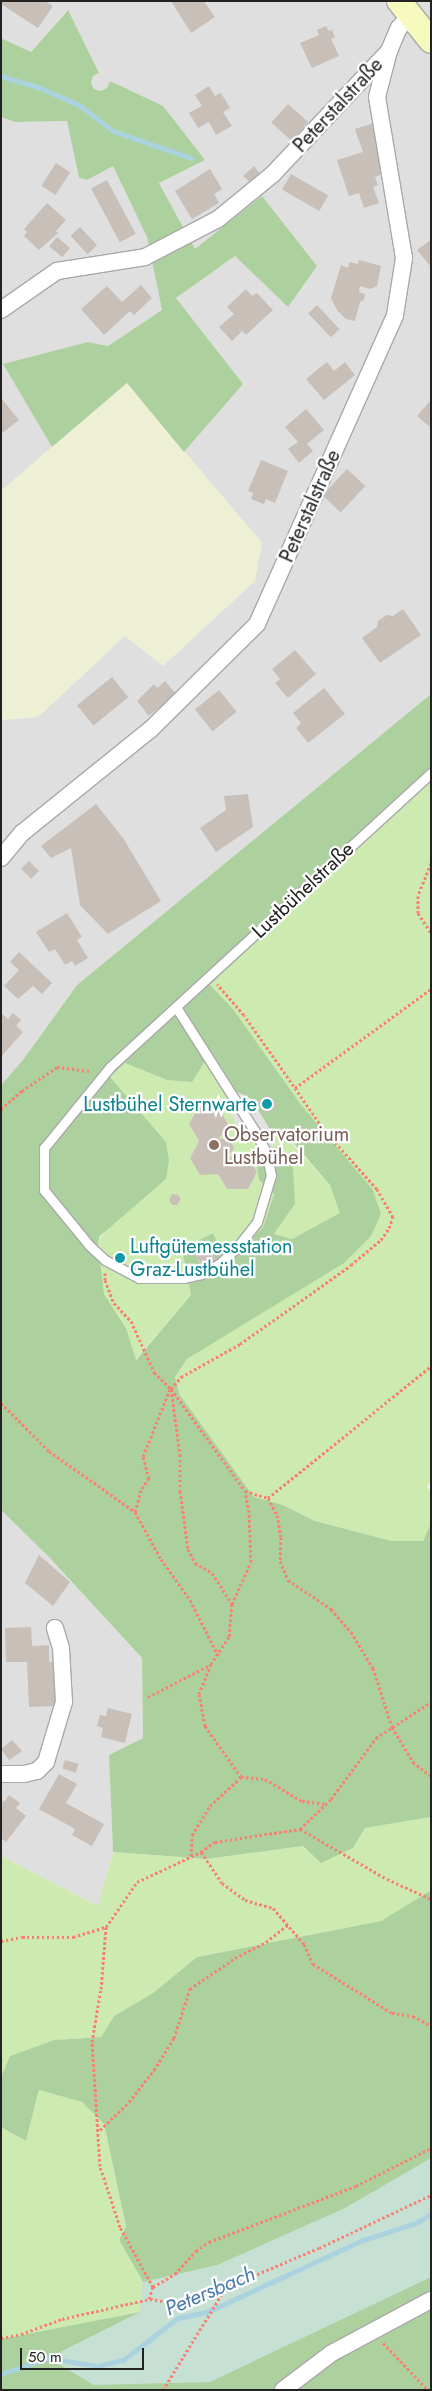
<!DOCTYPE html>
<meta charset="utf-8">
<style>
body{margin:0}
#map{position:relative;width:432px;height:2391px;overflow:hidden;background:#f2efe9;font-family:Jost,sans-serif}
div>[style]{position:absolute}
.residential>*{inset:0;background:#e0dfdf}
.farmland>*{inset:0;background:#eef0d5}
.grass>*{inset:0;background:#cdebb0}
.forest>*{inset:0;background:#add19e}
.wetland>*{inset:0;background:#c6e0d4}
.parking>*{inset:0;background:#e2e2e2}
.stream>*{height:5px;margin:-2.5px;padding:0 2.5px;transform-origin:2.5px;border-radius:2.5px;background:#aad3df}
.building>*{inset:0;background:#c7bfb8;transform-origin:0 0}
.path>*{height:3px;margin-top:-1.5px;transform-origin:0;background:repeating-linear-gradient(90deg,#fa8072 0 2.5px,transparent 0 5px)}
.roads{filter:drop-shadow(1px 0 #a9a9a9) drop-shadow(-1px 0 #a9a9a9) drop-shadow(0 1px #a9a9a9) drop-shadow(0 -1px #a9a9a9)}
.lane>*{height:9px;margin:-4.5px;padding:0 4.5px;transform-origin:4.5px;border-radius:4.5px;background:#fff}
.street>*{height:16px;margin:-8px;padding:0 8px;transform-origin:8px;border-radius:8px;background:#fff}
.secondary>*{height:24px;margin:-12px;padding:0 12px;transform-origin:12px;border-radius:12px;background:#f7fabf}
.dots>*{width:14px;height:14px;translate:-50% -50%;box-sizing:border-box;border:2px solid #fff;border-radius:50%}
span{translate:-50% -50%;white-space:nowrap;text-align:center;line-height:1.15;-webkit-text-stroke:4.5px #fff;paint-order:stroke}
.street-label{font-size:20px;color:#222}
.culture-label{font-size:20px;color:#0d838f}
.right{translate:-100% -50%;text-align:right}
.left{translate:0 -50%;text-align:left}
.education-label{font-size:20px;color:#785e54}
.water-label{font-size:21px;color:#4a7aab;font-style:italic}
.frame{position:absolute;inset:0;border:2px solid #222;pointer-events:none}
.scale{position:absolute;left:20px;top:2348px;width:124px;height:22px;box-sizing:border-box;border:2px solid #222;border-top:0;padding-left:6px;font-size:15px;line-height:18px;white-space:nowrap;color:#222;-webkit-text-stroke:4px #fff;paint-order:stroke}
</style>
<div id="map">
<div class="residential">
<div style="clip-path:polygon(1px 1px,431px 1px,431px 694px,77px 985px,23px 1060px,1px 1085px,1px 720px,38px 717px,125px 635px,262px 543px,184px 452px,242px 384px,176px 298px,235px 256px,317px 266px,195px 249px,159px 183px,205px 160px,110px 81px,107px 88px,101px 91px,94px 89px,91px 83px,93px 76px,99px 73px,67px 10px,31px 52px,1px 38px)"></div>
<div style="clip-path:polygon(1px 117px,15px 122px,67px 121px,79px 178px,87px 180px,113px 165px,147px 237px,162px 310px,108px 346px,88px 342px,4px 364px,52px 447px,1px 491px)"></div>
<div style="clip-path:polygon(1px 1510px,49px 1557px,142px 1658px,143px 1738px,109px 1755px,113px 1852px,98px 1906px,1px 1856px)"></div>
</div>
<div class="farmland">
<div style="clip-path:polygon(127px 383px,262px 543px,255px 581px,163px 666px,125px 636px,38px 717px,1px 720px,1px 491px)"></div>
</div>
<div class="grass">
<div style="clip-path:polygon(431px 779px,431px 1479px,427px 1487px,431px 1493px,431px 1523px,423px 1541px,392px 1541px,315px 1521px,283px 1505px,254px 1497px,180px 1395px,175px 1377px,187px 1359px,371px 1236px,333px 1145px,302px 1106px,233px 1009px,210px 985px)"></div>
<div style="clip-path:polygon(evenodd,211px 1051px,237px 1092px,251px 1099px,330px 1185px,341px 1213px,292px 1239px,274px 1234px,295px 1204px,259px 1180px,274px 1194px,263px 1227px,227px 1264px,213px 1233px,182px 1249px,191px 1295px,135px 1360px,126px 1327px,104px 1294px,98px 1242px,166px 1142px,109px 1077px,125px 1063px,167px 1080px,211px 1051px,197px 1107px,218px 1107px,228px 1124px,219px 1139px,234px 1148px,229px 1156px,247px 1156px,257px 1172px,248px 1189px,227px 1189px,218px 1174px,200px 1174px,190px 1158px,199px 1141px,189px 1124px,197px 1107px)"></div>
<div style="clip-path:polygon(431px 1817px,431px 1890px,381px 1921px,197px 1957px,153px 1993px,114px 2016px,101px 2037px,54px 2040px,10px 2056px,1px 2077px,1px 1856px,98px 1906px,113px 1852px,207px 1859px,303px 1846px,353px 1848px,365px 1828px)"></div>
<div style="clip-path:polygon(39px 2090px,82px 2102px,104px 2124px,126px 2226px,119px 2240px,143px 2282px,140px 2312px,1px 2339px,1px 2127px,26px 2141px)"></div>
</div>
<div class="forest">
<div style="clip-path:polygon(68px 10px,99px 73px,93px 76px,91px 83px,94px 89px,101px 91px,107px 88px,110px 81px,163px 106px,205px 160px,159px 183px,195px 249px,262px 196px,317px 266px,288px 307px,235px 256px,176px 298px,243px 384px,184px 452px,127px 383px,52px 447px,3px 364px,88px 342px,108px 346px,162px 310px,147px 237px,113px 166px,87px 180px,79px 178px,67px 121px,15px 122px,1px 117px,1px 38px,31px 52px)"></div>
<div style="clip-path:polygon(evenodd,431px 694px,431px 779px,210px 985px,233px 1009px,302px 1106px,373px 1190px,381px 1214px,371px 1236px,344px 1263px,187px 1359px,175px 1377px,180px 1395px,254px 1497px,283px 1505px,315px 1521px,392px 1541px,423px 1541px,431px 1523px,431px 1817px,365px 1828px,353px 1848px,321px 1863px,303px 1846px,207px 1859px,113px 1852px,109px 1755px,143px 1738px,142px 1658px,49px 1557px,1px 1510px,1px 1085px,23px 1060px,77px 985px,431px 694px,211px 1051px,237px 1092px,251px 1099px,269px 1128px,283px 1131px,330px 1185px,340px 1213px,292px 1239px,274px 1234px,295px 1204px,293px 1168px,277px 1147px,256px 1155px,259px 1180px,274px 1194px,263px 1227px,227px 1264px,213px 1233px,182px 1249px,191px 1295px,136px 1360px,126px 1328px,104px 1294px,98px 1242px,100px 1236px,166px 1179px,169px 1160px,166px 1142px,110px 1077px,125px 1063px,167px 1080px,192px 1082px,211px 1051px,431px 694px,208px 1244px,216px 1258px,202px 1267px,194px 1253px,208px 1244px)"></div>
<div style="clip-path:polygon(431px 1890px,431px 2390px,1px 2390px,1px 2339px,140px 2312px,143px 2282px,119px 2240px,126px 2226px,104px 2124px,82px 2102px,39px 2090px,26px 2141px,1px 2127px,1px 2077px,10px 2056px,54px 2040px,101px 2037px,114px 2016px,153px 1993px,197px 1957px,381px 1921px)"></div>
</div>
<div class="wetland">
<div style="clip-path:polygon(431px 2158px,431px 2277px,429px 2278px,210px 2382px,94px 2385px,48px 2358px,140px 2312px,143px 2282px,217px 2265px,345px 2208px)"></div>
</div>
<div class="parking">
<div style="clip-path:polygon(237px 1092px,251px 1099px,276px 1139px,269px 1153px,258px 1138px,247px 1141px,226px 1106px)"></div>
</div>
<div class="stream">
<div style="left:1px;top:76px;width:39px;rotate:17deg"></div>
<div style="left:38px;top:87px;width:45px;rotate:23.7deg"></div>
<div style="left:79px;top:105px;width:43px;rotate:37.4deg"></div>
<div style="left:113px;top:131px;width:83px;rotate:19.1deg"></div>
<div style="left:1px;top:2374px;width:50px;rotate:-18.8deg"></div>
<div style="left:48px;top:2358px;width:50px;rotate:9.3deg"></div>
<div style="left:97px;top:2366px;width:27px;rotate:-13deg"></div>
<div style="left:123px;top:2360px;width:69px;rotate:-37.4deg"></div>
<div style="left:178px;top:2318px;width:30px;rotate:-12deg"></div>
<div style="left:207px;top:2312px;width:172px;rotate:-24.8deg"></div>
<div style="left:363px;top:2240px;width:56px;rotate:-17.8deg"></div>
<div style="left:416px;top:2223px;width:17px;rotate:-31deg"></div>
</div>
<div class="building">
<div style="clip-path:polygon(1px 1px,45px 1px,53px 6px,38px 28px,1px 4px)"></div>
<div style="clip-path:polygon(171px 1px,204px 1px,215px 17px,191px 33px)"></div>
<div style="clip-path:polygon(326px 26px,329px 31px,332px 30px,335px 37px,331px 39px,339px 56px,312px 68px,300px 43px,319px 35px,317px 30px)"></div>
<div style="clip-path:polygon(209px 86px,215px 96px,221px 93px,230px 108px,223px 112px,232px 126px,216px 135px,209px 122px,198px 128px,189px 113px,202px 106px,195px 95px)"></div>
<div style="left:288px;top:104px;width:27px;height:25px;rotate:42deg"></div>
<div style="clip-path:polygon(374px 123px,382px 174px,375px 177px,378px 185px,373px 187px,379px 203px,364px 208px,359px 193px,349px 196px,337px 160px,363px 152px,355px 129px)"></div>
<div style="left:56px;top:163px;width:17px;height:27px;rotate:33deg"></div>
<div style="clip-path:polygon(254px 166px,262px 176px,253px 185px,243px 176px)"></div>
<div style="clip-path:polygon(210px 169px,222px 189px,214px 194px,219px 203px,192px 219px,175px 191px)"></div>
<div style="left:291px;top:174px;width:43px;height:18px;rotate:30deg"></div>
<div style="left:107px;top:180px;width:61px;height:18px;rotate:62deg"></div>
<div style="clip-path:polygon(47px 203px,66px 220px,56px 231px,58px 233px,39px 250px,24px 236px,27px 232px,24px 229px)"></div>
<div style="left:80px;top:227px;width:25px;height:13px;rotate:47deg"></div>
<div style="left:57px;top:237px;width:17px;height:12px;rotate:40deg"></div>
<div style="clip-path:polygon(431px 240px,431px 267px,417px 250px)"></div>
<div style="clip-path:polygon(359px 260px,381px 266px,377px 286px,370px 289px,360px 286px,359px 292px,365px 294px,364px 300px,360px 302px,355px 321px,346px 319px,337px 310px,331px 298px,341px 265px,348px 268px,349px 262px,358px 264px)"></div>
<div style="clip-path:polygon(141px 285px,152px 298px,134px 315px,130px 311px,104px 335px,81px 309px,107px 286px,122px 302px)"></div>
<div style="clip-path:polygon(246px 289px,252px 296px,257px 293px,273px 310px,246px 335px,242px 331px,232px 341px,219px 327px,234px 314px,227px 307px)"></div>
<div style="left:317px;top:305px;width:33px;height:12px;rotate:47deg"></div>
<div style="clip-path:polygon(327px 362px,334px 371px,345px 362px,355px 375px,324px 400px,306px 379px)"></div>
<div style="clip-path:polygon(1px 398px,19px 420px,1px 434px)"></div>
<div style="clip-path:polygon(431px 400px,431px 428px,417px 416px)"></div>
<div style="clip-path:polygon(306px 409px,324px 430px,307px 444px,313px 451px,299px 463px,288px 449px,298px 442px,285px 427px)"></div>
<div style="clip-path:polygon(261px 460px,288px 471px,275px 503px,266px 499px,264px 504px,251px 499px,253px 493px,248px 491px)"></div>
<div style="left:347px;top:469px;width:25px;height:36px;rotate:43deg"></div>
<div style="clip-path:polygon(403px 609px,421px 635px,380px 663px,362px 638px,377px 627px,378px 621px,387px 615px,393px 616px)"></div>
<div style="clip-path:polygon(295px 650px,316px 674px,288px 698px,275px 683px,280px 679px,272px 669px)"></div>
<div style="left:112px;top:677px;width:26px;height:45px;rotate:51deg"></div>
<div style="clip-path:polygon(165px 681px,176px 694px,149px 716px,137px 701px,154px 684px,157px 688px)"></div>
<div style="clip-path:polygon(324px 688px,345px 714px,308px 743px,296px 728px,301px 723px,293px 713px)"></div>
<div style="left:219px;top:690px;width:28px;height:31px;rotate:51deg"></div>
<div style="clip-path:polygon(248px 794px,253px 827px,216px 852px,200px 828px,226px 810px,224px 796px)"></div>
<div style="clip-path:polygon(96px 804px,123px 838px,161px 901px,108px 934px,80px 905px,71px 848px,51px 858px,41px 846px)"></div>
<div style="left:29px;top:861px;width:14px;height:11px;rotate:45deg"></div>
<div style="clip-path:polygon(67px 913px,82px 937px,77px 940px,88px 958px,75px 966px,72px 961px,65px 965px,55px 949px,49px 952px,36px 932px)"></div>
<div style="clip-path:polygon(19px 952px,52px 983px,42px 994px,33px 986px,18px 999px,4px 986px,19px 970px,10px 962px)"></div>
<div style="clip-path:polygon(1px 1013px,8px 1019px,13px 1013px,21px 1020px,16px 1026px,23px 1032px,1px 1057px)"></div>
<div style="left:269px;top:1094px;width:15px;height:14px;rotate:58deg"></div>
<div style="clip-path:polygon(198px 1107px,218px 1107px,228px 1124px,219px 1139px,229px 1139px,234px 1148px,229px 1156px,247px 1156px,257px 1172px,248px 1189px,227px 1189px,218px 1174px,200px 1175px,190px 1158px,199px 1141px,189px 1124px)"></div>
<div style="clip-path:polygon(172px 1194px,178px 1195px,181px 1199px,177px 1205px,172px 1205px,169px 1200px)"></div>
<div style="left:208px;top:1244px;width:17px;height:17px;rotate:57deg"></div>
<div style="clip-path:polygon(119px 1252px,127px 1259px,122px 1264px,114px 1258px)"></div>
<div style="clip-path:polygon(39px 1555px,70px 1582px,53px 1606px,25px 1583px)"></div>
<div style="clip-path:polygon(31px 1627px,32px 1646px,49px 1645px,49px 1662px,56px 1662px,58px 1706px,29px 1707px,27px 1662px,6px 1662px,5px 1628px)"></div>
<div style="clip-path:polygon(108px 1708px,132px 1714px,125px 1743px,101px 1737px,103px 1728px,97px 1726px,100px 1715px,106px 1716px)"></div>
<div style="clip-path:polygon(12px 1740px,22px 1751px,9px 1760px,1px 1749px)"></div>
<div style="left:65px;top:1760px;width:14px;height:9px;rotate:17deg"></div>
<div style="clip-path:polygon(59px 1774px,77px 1784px,66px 1803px,104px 1824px,92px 1846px,72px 1835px,75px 1829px,39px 1809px)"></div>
<div style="clip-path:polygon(9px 1795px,20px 1803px,16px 1808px,26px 1816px,6px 1842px,1px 1838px,1px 1800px,4px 1802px)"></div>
</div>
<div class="path">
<div style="left:431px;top:863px;width:35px;rotate:112deg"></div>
<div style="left:418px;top:896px;width:17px;rotate:90deg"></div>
<div style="left:418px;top:913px;width:24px;rotate:57deg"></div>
<div style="left:295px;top:1088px;width:168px;rotate:-36.1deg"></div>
<div style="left:1px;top:1109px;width:28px;rotate:-41deg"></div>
<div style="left:22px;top:1091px;width:42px;rotate:-34.4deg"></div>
<div style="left:57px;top:1067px;width:34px;rotate:7deg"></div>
<div style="left:105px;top:1273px;width:7px;rotate:90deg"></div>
<div style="left:105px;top:1280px;width:25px;rotate:69deg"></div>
<div style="left:114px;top:1303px;width:25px;rotate:47deg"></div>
<div style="left:131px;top:1321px;width:56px;rotate:65.7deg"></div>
<div style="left:154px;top:1372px;width:24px;rotate:45deg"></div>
<div style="left:171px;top:1389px;width:16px;rotate:-50deg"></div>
<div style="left:181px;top:1377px;width:68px;rotate:-29.2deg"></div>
<div style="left:240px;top:1344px;width:136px;rotate:-35.4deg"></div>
<div style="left:351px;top:1265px;width:39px;rotate:-40deg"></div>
<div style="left:381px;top:1240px;width:14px;rotate:-56deg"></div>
<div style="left:389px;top:1228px;width:12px;rotate:-70deg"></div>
<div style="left:393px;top:1217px;width:32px;rotate:-120deg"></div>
<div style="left:377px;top:1189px;width:78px;rotate:-131.9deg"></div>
<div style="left:325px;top:1131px;width:141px;rotate:-124.9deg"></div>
<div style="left:244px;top:1015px;width:41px;rotate:-131.1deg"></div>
<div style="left:170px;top:1389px;width:73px;rotate:111.7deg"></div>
<div style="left:143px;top:1457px;width:22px;rotate:74deg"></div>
<div style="left:149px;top:1478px;width:14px;rotate:124deg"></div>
<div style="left:141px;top:1490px;width:23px;rotate:105deg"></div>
<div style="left:135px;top:1512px;width:54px;rotate:61deg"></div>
<div style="left:161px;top:1559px;width:50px;rotate:54.7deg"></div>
<div style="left:190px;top:1600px;width:62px;rotate:63deg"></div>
<div style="left:171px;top:1389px;width:66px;rotate:82.1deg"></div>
<div style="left:180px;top:1454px;width:37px;rotate:90deg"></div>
<div style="left:180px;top:1491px;width:59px;rotate:82.1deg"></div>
<div style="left:188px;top:1549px;width:16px;rotate:63deg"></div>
<div style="left:195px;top:1563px;width:20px;rotate:30deg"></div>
<div style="left:212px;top:1573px;width:37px;rotate:57deg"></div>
<div style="left:232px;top:1604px;width:33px;rotate:95deg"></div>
<div style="left:229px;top:1637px;width:32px;rotate:124deg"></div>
<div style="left:211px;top:1664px;width:32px;rotate:112deg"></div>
<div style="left:199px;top:1694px;width:33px;rotate:79deg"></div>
<div style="left:205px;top:1726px;width:62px;rotate:54.8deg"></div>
<div style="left:241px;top:1777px;width:24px;rotate:5deg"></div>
<div style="left:265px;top:1779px;width:43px;rotate:30.7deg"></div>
<div style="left:302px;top:1801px;width:24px;rotate:7deg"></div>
<div style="left:171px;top:1389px;width:126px;rotate:54deg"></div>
<div style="left:245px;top:1491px;width:24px;rotate:17deg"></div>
<div style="left:268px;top:1498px;width:19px;rotate:62deg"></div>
<div style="left:277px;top:1515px;width:22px;rotate:80deg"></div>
<div style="left:281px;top:1537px;width:24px;rotate:92deg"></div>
<div style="left:280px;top:1561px;width:21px;rotate:67deg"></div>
<div style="left:288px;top:1580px;width:52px;rotate:34deg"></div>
<div style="left:331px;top:1609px;width:30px;rotate:49deg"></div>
<div style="left:351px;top:1632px;width:42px;rotate:58.6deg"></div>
<div style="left:373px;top:1668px;width:62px;rotate:72.1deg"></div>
<div style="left:392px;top:1727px;width:41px;rotate:59deg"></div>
<div style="left:413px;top:1762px;width:23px;rotate:38deg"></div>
<div style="left:1px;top:1403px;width:68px;rotate:45deg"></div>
<div style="left:49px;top:1451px;width:105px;rotate:35.3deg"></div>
<div style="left:268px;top:1498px;width:210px;rotate:-39deg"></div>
<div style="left:232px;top:1604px;width:46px;rotate:-65.7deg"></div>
<div style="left:251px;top:1562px;width:50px;rotate:-92.3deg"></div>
<div style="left:249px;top:1512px;width:20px;rotate:-101deg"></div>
<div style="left:148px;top:1697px;width:70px;rotate:-27.3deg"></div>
<div style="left:300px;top:1829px;width:100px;rotate:29.9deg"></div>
<div style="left:387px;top:1879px;width:48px;rotate:24.4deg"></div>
<div style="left:201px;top:1852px;width:37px;rotate:56deg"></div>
<div style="left:222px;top:1883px;width:29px;rotate:36deg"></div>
<div style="left:245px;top:1900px;width:29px;rotate:16deg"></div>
<div style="left:273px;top:1908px;width:48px;rotate:49.3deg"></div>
<div style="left:304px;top:1944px;width:22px;rotate:66deg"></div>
<div style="left:313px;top:1964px;width:93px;rotate:31.8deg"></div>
<div style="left:392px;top:2013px;width:21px;rotate:8deg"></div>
<div style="left:413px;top:2016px;width:21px;rotate:29deg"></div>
<div style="left:191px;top:1856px;width:21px;rotate:-87deg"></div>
<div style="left:192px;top:1835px;width:34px;rotate:-58deg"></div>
<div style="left:210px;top:1806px;width:42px;rotate:-43.1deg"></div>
<div style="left:1px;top:1941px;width:21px;rotate:-11deg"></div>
<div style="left:22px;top:1937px;width:51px"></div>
<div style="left:73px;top:1937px;width:34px;rotate:-17deg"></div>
<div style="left:106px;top:1927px;width:55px;rotate:-55.4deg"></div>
<div style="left:137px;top:1882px;width:71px;rotate:-25.1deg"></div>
<div style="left:201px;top:1852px;width:17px;rotate:-36deg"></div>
<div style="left:215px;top:1842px;width:86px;rotate:-8.7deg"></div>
<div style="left:300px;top:1829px;width:43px;rotate:-44.1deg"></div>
<div style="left:331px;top:1799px;width:76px;rotate:-53.6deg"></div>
<div style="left:376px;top:1738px;width:66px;rotate:-33.2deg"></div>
<div style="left:100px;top:2130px;width:40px;rotate:-44deg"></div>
<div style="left:129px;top:2102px;width:41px;rotate:-52deg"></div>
<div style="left:154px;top:2070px;width:38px;rotate:-58deg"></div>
<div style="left:174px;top:2038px;width:52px;rotate:-71.9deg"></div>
<div style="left:190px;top:1989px;width:55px;rotate:-34.6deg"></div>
<div style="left:235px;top:1958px;width:35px;rotate:-27deg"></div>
<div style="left:266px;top:1942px;width:28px;rotate:-38deg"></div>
<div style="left:153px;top:2287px;width:26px;rotate:-31deg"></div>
<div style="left:175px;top:2274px;width:31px;rotate:-48deg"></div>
<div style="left:196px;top:2251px;width:16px;rotate:-35deg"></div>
<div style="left:209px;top:2242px;width:157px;rotate:-20.9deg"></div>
<div style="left:356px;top:2186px;width:84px;rotate:-26.9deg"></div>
<div style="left:150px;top:2299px;width:29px;rotate:10deg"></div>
<div style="left:179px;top:2304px;width:49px;rotate:-19.2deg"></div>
<div style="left:225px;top:2288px;width:102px;rotate:-23.1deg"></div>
<div style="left:319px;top:2248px;width:124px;rotate:-25.3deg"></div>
<div style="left:1px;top:2338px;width:20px;rotate:-11deg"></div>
<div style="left:21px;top:2334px;width:44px;rotate:-20.1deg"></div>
<div style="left:62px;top:2319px;width:89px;rotate:-12.9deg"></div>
<div style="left:149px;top:2299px;width:13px;rotate:-72deg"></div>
<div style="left:153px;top:2287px;width:68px;rotate:-118.8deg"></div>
<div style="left:120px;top:2227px;width:64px;rotate:-108.2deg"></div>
<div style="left:100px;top:2166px;width:124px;rotate:-93.7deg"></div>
<div style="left:92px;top:2042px;width:54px;rotate:-80.4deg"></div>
<div style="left:101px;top:1989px;width:62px;rotate:-85.4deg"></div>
<div style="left:383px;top:2343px;width:65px;rotate:46.2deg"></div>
<div style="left:163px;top:2390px;width:119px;rotate:-58.5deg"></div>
</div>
<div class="roads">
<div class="lane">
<div style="left:176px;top:1007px;width:146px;rotate:57.6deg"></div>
<div style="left:254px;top:1130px;width:25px;rotate:61deg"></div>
<div style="left:266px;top:1152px;width:24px;rotate:78deg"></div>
<div style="left:271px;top:1175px;width:49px;rotate:106.6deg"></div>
<div style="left:257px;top:1222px;width:28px;rotate:128deg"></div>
<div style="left:240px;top:1244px;width:29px;rotate:136deg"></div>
<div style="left:219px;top:1264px;width:21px;rotate:151deg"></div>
<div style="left:201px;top:1274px;width:17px;rotate:167deg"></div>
<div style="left:184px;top:1278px;width:45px;rotate:180deg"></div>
<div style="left:139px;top:1278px;width:38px;rotate:-152deg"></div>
<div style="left:105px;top:1260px;width:22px;rotate:-137deg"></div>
<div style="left:89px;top:1245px;width:71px;rotate:-129.3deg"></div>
<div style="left:44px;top:1190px;width:42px;rotate:-90deg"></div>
<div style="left:44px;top:1148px;width:104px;rotate:-50.8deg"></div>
<div style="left:110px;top:1067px;width:435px;rotate:-42.5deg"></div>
</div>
<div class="street">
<div style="left:1px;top:310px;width:68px;rotate:-34.9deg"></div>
<div style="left:57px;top:271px;width:89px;rotate:-9deg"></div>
<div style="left:145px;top:257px;width:82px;rotate:-27.5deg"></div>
<div style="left:218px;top:219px;width:71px;rotate:-39.3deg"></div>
<div style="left:273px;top:174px;width:166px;rotate:-46.7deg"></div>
<div style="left:1px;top:858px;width:33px;rotate:-50deg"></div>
<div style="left:22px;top:833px;width:166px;rotate:-38.9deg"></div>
<div style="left:151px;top:729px;width:149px;rotate:-44.7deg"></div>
<div style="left:257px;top:624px;width:338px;rotate:-65.9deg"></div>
<div style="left:395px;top:315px;width:58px;rotate:-81deg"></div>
<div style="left:404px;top:258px;width:163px;rotate:-99.5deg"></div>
<div style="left:377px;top:97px;width:48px;rotate:-75.4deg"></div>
<div style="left:389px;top:51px;width:25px;rotate:-67deg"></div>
<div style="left:399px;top:28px;width:17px;rotate:-50deg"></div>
<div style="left:1px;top:1774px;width:23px"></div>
<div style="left:24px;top:1774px;width:13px;rotate:-13deg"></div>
<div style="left:37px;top:1771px;width:13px;rotate:-45deg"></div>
<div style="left:46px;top:1762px;width:63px;rotate:-73.3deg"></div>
<div style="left:64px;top:1702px;width:54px;rotate:-93.2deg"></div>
<div style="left:61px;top:1648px;width:21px;rotate:-107deg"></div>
<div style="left:283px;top:2390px;width:61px;rotate:-37.1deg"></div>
<div style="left:332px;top:2353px;width:112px;rotate:-28.2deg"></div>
</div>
<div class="secondary">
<div style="left:399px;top:1px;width:51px;rotate:51.3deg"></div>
</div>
</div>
<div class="dots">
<div style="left:267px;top:1104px;background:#0f9aa8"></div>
<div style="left:214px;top:1145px;background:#8d6e63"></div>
<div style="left:120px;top:1258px;background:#0f9aa8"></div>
</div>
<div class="street-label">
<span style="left:338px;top:105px;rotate:-47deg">Peterstalstraße</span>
<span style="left:310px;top:506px;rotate:-66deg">Peterstalstraße</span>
<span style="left:303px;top:890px;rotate:-43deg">Lustbühelstraße</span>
</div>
<div class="culture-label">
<span class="right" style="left:257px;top:1104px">Lustbühel Sternwarte</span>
<span class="left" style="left:130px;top:1258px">Luftgütemessstation<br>Graz-Lustbühel</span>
</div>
<div class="education-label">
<span class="left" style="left:224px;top:1146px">Observatorium<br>Lustbühel</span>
</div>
<div class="water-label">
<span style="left:210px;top:2291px;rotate:-23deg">Petersbach</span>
</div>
<div class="frame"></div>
<div class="scale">50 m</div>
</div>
